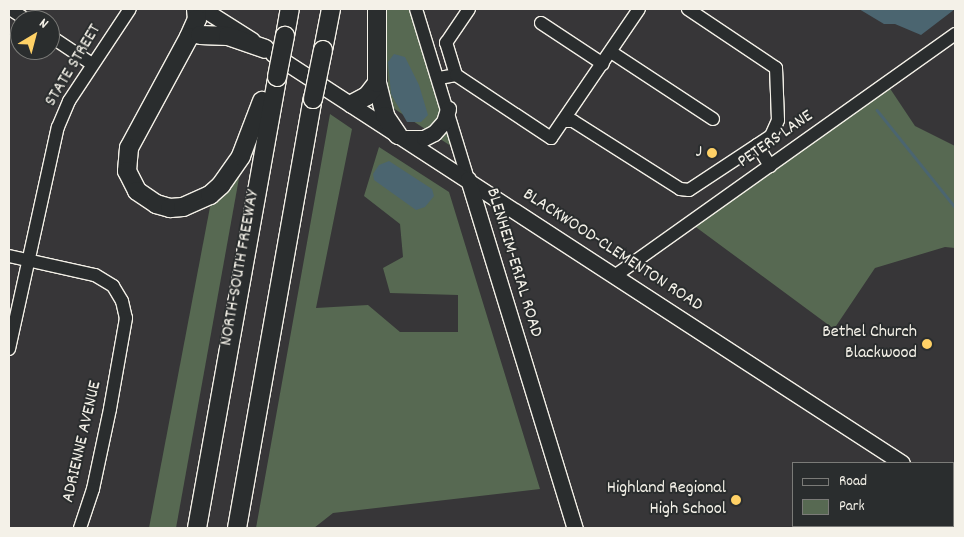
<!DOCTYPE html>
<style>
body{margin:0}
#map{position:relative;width:964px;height:537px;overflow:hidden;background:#373638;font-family:Dekko,sans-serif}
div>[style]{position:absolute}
.green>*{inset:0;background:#576952}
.water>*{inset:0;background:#4b6570}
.stream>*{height:2.5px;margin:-1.25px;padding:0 1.25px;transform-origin:1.25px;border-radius:1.25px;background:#4b6570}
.roads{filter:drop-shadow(1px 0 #f4f1e8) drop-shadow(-1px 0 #f4f1e8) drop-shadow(0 1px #f4f1e8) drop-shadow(0 -1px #f4f1e8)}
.minor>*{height:12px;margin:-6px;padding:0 6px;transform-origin:6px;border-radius:6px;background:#2a2d2e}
.major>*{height:15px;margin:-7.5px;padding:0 7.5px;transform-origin:7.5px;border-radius:7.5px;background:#2a2d2e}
.highway>*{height:18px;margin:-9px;padding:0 9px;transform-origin:9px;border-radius:9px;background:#2a2d2e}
.bridges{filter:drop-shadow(1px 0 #f4f1e8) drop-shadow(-1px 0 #f4f1e8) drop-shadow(0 1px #f4f1e8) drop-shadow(0 -1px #f4f1e8)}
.highway-bridge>*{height:18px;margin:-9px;padding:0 9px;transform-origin:9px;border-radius:9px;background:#2a2d2e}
.dots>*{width:14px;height:14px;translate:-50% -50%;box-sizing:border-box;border:2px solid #2a2d2e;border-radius:50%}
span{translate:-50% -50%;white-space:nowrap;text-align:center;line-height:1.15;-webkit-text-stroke:4px #2a2d2e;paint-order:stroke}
.street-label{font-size:18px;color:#f4f1e8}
.poi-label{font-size:18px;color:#f4f1e8}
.right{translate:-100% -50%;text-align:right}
.frame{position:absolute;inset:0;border:10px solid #f4f1e8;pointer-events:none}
.legend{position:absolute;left:792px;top:462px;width:162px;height:65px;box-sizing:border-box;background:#2a2d2e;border:1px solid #7b7b78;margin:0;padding:6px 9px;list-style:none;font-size:15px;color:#f4f1e8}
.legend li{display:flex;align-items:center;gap:10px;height:25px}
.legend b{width:25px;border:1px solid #7b7b78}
.north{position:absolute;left:10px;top:10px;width:50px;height:50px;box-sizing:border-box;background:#2a2d2e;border:1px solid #7b7b78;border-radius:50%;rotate:37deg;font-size:14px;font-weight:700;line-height:20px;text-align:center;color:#f4f1e8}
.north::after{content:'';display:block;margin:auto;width:18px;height:22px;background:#ffd166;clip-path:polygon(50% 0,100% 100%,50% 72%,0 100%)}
</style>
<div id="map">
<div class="green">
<div style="clip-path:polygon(385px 9px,414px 9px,460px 152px,381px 100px,388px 84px)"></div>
<div style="clip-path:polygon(885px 81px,915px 126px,955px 146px,955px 248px,945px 247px,875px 268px,834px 329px,689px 222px)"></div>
<div style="clip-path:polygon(330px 114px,352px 129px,316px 308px,368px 305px,400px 332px,458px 332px,458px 295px,390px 293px,383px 268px,403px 257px,400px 224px,364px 196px,379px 147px,449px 192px,540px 489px,333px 513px,314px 528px,256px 528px)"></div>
<div style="clip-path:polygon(241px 167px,176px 528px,149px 528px,210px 207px)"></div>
<div style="clip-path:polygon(953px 521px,955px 528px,830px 528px,953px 526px)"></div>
</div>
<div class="water">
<div style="clip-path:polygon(859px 9px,955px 9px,921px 35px,895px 24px,884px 24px)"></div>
<div style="clip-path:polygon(394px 54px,405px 57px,419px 85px,428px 115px,421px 122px,407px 122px,391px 94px,388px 62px)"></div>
<div style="clip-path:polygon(389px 161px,432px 189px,434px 196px,425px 207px,416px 210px,374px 180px,373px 174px,379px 165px)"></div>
</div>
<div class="stream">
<div style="left:877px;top:110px;width:124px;rotate:51.2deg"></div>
</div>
<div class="roads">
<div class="minor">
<div style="left:10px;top:9px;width:20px;rotate:33deg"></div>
<div style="left:416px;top:9px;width:178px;rotate:73deg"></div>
<div style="left:541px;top:23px;width:74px;rotate:33.5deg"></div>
<div style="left:50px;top:36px;width:50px;rotate:33.7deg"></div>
<div style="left:611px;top:52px;width:122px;rotate:33.3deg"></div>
<div style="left:456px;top:75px;width:34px;rotate:-107deg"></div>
<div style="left:446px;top:43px;width:41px;rotate:-55.9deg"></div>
<div style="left:439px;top:78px;width:17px;rotate:-10deg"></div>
<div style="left:456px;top:75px;width:114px;rotate:33.6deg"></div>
<div style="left:551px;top:138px;width:156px;rotate:-55.7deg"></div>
<div style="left:564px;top:121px;width:9px"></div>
<div style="left:573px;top:121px;width:127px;rotate:32.4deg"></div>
<div style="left:680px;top:189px;width:9px;rotate:6deg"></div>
<div style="left:689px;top:190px;width:98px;rotate:-33.4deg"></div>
<div style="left:771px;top:136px;width:17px;rotate:-66deg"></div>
<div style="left:778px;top:120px;width:52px;rotate:-92.2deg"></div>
<div style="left:776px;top:68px;width:106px;rotate:-146.2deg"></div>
<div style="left:757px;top:145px;width:25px;rotate:58deg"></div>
<div style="left:9px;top:256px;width:88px;rotate:12.5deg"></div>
<div style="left:95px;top:275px;width:21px;rotate:31deg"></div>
<div style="left:113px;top:286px;width:17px;rotate:59deg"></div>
<div style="left:122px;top:301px;width:17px;rotate:77deg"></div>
<div style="left:126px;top:318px;width:92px;rotate:100deg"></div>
<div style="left:110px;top:409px;width:82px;rotate:102deg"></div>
<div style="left:93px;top:489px;width:41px;rotate:108.4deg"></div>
<div style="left:616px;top:275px;width:416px;rotate:-35.4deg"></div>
<div style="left:9px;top:349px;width:227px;rotate:-77.6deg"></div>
<div style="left:58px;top:127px;width:28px;rotate:-67deg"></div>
<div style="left:69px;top:101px;width:110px;rotate:-56.5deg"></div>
</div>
<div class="major">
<div style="left:203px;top:9px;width:58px;rotate:32.3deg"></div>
<div style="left:273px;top:54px;width:750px;rotate:33.03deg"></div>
<div style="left:404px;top:138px;width:20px"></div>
<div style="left:424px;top:138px;width:11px;rotate:-27deg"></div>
<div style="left:434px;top:133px;width:15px;rotate:-48deg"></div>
<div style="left:444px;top:122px;width:14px;rotate:-73deg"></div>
<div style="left:468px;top:179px;width:365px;rotate:73deg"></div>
<div style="left:953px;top:496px;width:3px;rotate:45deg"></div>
</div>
<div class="highway">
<div style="left:196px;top:9px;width:10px;rotate:84deg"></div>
<div style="left:197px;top:19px;width:20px;rotate:114deg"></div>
<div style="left:189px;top:37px;width:126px;rotate:118.4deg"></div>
<div style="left:129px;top:148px;width:23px;rotate:95deg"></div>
<div style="left:127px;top:171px;width:22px;rotate:63deg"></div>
<div style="left:137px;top:191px;width:23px;rotate:34deg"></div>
<div style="left:156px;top:204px;width:15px;rotate:16deg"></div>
<div style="left:170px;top:208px;width:13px;rotate:-4deg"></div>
<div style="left:183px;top:207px;width:30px;rotate:-24deg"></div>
<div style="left:210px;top:195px;width:15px;rotate:-42deg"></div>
<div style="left:221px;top:185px;width:35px;rotate:-55deg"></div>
<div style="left:241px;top:156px;width:59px;rotate:-69.1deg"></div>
<div style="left:200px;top:35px;width:28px;rotate:2deg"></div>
<div style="left:228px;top:36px;width:39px;rotate:19deg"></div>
<div style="left:285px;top:36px;width:27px;rotate:-80deg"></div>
<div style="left:323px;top:50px;width:42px;rotate:-79deg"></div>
<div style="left:377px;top:83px;width:34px;rotate:76deg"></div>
<div style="left:385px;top:116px;width:23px;rotate:56deg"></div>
<div style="left:352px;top:104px;width:17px;rotate:-28deg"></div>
<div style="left:367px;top:96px;width:16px;rotate:-52deg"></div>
<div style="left:377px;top:83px;width:74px;rotate:-90deg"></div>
<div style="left:197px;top:528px;width:458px;rotate:-79.9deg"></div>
<div style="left:237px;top:528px;width:436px;rotate:-80deg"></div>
</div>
</div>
<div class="bridges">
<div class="highway-bridge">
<div style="left:277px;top:77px;width:42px;rotate:-79deg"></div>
<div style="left:313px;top:99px;width:50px;rotate:-78.5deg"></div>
</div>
</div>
<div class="dots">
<div style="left:712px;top:153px;background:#ffd166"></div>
<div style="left:927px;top:344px;background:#ffd166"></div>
<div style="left:736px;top:500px;background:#ffd166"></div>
</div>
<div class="street-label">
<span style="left:74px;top:66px;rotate:-59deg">STATE STREET</span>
<span style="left:776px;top:140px;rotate:-35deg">PETERS LANE</span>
<span style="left:612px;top:251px;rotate:33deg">BLACKWOOD-CLEMENTON ROAD</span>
<span style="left:513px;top:263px;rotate:73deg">BLENHEIM-ERIAL ROAD</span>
<span style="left:241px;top:268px;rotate:-80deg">NORTH-SOUTH FREEWAY</span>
<span style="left:83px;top:442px;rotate:-77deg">ADRIENNE AVENUE</span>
</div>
<div class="poi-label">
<span class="right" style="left:702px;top:153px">J</span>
<span class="right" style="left:917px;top:344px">Bethel Church<br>Blackwood</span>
<span class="right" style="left:726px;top:500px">Highland Regional<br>High School</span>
</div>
<div class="frame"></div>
<ul class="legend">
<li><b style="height:6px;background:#2a2d2e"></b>Road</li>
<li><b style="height:14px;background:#576952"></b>Park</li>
</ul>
<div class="north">N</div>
</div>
